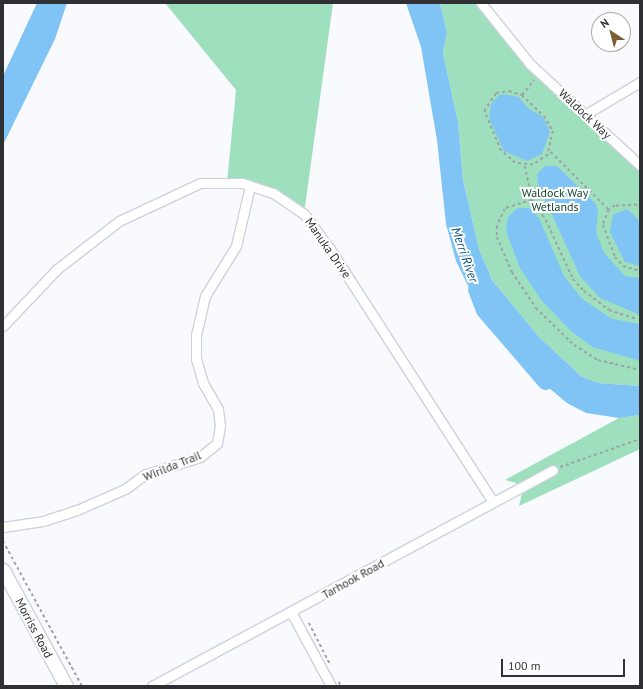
<!DOCTYPE html>
<style>
body{margin:0}
#map{position:relative;width:643px;height:689px;overflow:hidden;background:#f8fafe;font-family:"PT Sans",sans-serif}
div>[style]{position:absolute}
.green>*{inset:0;background:#9edfbe}
.water>*{inset:0;background:#80c3f5}
.river>*{height:15px;margin:-7.5px;padding:0 7.5px;transform-origin:7.5px;border-radius:7.5px;background:#80c3f5}
.path>*{height:1.5px;margin-top:-0.75px;transform-origin:0;background:repeating-linear-gradient(90deg,#9fa1a5 0 3px,transparent 0 6px)}
.roads{filter:drop-shadow(1px 0 #cdd2db) drop-shadow(-1px 0 #cdd2db) drop-shadow(0 1px #cdd2db) drop-shadow(0 -1px #cdd2db)}
.street>*{height:9px;margin:-4.5px;padding:0 4.5px;transform-origin:4.5px;border-radius:4.5px;background:#fff}
.secondary>*{height:13px;margin:-6.5px;padding:0 6.5px;transform-origin:6.5px;border-radius:6.5px;background:#fff}
span{translate:-50% -50%;white-space:nowrap;text-align:center;line-height:1.15;-webkit-text-stroke:4px #fff;paint-order:stroke}
.street-label{font-size:12px;color:#2e3034}
.park-label{font-size:12px;color:#15432f}
.water-label{font-size:13px;color:#0d5179;font-style:italic}
.frame{position:absolute;inset:0;border:4px solid #2e3034;pointer-events:none}
.north{position:absolute;left:591px;top:12px;width:40px;height:40px;box-sizing:border-box;background:#fff;border:1px solid #abacae;border-radius:50%;rotate:324deg;font-size:11px;font-weight:700;line-height:16px;text-align:center;color:#2e3034}
.north::after{content:'';display:block;margin:auto;width:14px;height:18px;background:#795f31;clip-path:polygon(50% 0,100% 100%,50% 72%,0 100%)}
.scale{position:absolute;left:501px;top:659px;width:124px;height:18px;box-sizing:border-box;border:2px solid #2e3034;border-top:0;padding-left:5px;font-size:12px;line-height:14px;white-space:nowrap;color:#2e3034;-webkit-text-stroke:3px #fff;paint-order:stroke}
</style>
<div id="map">
<div class="green">
<div style="clip-path:polygon(165px 3px,333px 3px,304px 214px,273px 193px,227px 183px,236px 90px)"></div>
<div style="clip-path:polygon(440px 3px,481px 3px,530px 64px,640px 165px,640px 386px,598px 383px,581px 376px,539px 337px,492px 280px,479px 249px,463px 180px,458px 122px,443px 53px,447px 32px)"></div>
<div style="clip-path:polygon(640px 415px,640px 449px,519px 506px,522px 494px,516px 483px,505px 480px,619px 418px)"></div>
</div>
<div class="water">
<div style="clip-path:polygon(37px 3px,67px 3px,55px 39px,3px 145px,3px 76px)"></div>
<div style="clip-path:polygon(406px 3px,440px 3px,447px 32px,443px 53px,458px 122px,463px 180px,479px 249px,492px 280px,539px 337px,581px 376px,598px 383px,640px 386px,640px 415px,619px 418px,586px 413px,567px 403px,543px 383px,471px 292px,456px 261px,446px 224px,437px 140px,421px 47px)"></div>
<div style="clip-path:polygon(500px 94px,519px 97px,529px 109px,543px 117px,550px 132px,542px 154px,527px 161px,504px 151px,489px 118px,491px 104px)"></div>
<div style="clip-path:polygon(545px 166px,557px 166px,596px 204px,598px 211px,596px 232px,604px 253px,625px 276px,640px 278px,640px 315px,600px 298px,580px 276px,538px 184px,537px 174px)"></div>
<div style="clip-path:polygon(517px 208px,529px 208px,539px 218px,564px 276px,582px 299px,612px 319px,640px 324px,640px 361px,593px 347px,572px 332px,542px 301px,520px 268px,506px 231px,508px 217px)"></div>
<div style="clip-path:polygon(627px 209px,640px 221px,640px 266px,625px 262px,610px 232px,613px 215px)"></div>
</div>
<div class="river">
<div style="left:475px;top:289px;width:22px;rotate:69deg"></div>
<div style="left:483px;top:310px;width:95px;rotate:49.3deg"></div>
</div>
<div class="path">
<div style="left:522px;top:95px;width:30px;rotate:44deg"></div>
<div style="left:544px;top:116px;width:17px;rotate:59deg"></div>
<div style="left:553px;top:131px;width:25px;rotate:102deg"></div>
<div style="left:548px;top:155px;width:18px;rotate:146deg"></div>
<div style="left:533px;top:165px;width:18px;rotate:-174deg"></div>
<div style="left:515px;top:163px;width:18px;rotate:-139deg"></div>
<div style="left:501px;top:151px;width:43px;rotate:-113deg"></div>
<div style="left:484px;top:111px;width:22px;rotate:-56deg"></div>
<div style="left:496px;top:93px;width:13px;rotate:-9deg"></div>
<div style="left:509px;top:91px;width:14px;rotate:17deg"></div>
<div style="left:522px;top:95px;width:19px;rotate:-51deg"></div>
<div style="left:551px;top:152px;width:82px;rotate:45deg"></div>
<div style="left:525px;top:166px;width:35px;rotate:78deg"></div>
<div style="left:532px;top:200px;width:28px;rotate:162deg"></div>
<div style="left:505px;top:209px;width:19px;rotate:115deg"></div>
<div style="left:497px;top:226px;width:11px;rotate:90deg"></div>
<div style="left:497px;top:237px;width:38px;rotate:67deg"></div>
<div style="left:512px;top:272px;width:43px;rotate:56.3deg"></div>
<div style="left:536px;top:308px;width:53px;rotate:44.2deg"></div>
<div style="left:574px;top:345px;width:28px;rotate:32deg"></div>
<div style="left:598px;top:360px;width:43px;rotate:13.4deg"></div>
<div style="left:640px;top:198px;width:10px;rotate:90deg"></div>
<div style="left:532px;top:200px;width:24px;rotate:55deg"></div>
<div style="left:546px;top:220px;width:65px;rotate:65.4deg"></div>
<div style="left:573px;top:279px;width:16px;rotate:47deg"></div>
<div style="left:584px;top:291px;width:31px;rotate:37deg"></div>
<div style="left:609px;top:310px;width:29px;rotate:18deg"></div>
<div style="left:637px;top:205px;width:22px;rotate:177deg"></div>
<div style="left:615px;top:206px;width:7px;rotate:146deg"></div>
<div style="left:609px;top:210px;width:16px;rotate:112deg"></div>
<div style="left:603px;top:225px;width:34px;rotate:69deg"></div>
<div style="left:615px;top:257px;width:12px;rotate:48deg"></div>
<div style="left:623px;top:266px;width:18px;rotate:16deg"></div>
<div style="left:560px;top:467px;width:85px;rotate:-19.3deg"></div>
<div style="left:3px;top:541px;width:165px;rotate:61.4deg"></div>
<div style="left:309px;top:623px;width:48px;rotate:62.9deg"></div>
<div style="left:339px;top:682px;width:4px;rotate:63deg"></div>
</div>
<div class="roads">
<div class="street">
<div style="left:481px;top:3px;width:78px;rotate:51.2deg"></div>
<div style="left:530px;top:64px;width:149px;rotate:42.6deg"></div>
<div style="left:586px;top:114px;width:63px;rotate:-30.7deg"></div>
<div style="left:3px;top:326px;width:79px;rotate:-46.5deg"></div>
<div style="left:57px;top:269px;width:78px;rotate:-37.7deg"></div>
<div style="left:119px;top:221px;width:89px;rotate:-25.1deg"></div>
<div style="left:200px;top:183px;width:42px"></div>
<div style="left:242px;top:183px;width:33px;rotate:18deg"></div>
<div style="left:273px;top:193px;width:37px;rotate:34deg"></div>
<div style="left:304px;top:214px;width:44px;rotate:53.4deg"></div>
<div style="left:330px;top:249px;width:301px;rotate:57.2deg"></div>
<div style="left:3px;top:527px;width:40px;rotate:-8.5deg"></div>
<div style="left:43px;top:521px;width:36px;rotate:-18deg"></div>
<div style="left:77px;top:510px;width:52px;rotate:-23.6deg"></div>
<div style="left:125px;top:489px;width:26px;rotate:-36deg"></div>
<div style="left:146px;top:474px;width:57px;rotate:-17.5deg"></div>
<div style="left:200px;top:457px;width:22px;rotate:-39deg"></div>
<div style="left:217px;top:443px;width:17px;rotate:-80deg"></div>
<div style="left:220px;top:426px;width:17px;rotate:-97deg"></div>
<div style="left:218px;top:409px;width:30px;rotate:-120deg"></div>
<div style="left:203px;top:383px;width:25px;rotate:-106deg"></div>
<div style="left:196px;top:359px;width:24px;rotate:-90deg"></div>
<div style="left:196px;top:335px;width:40px;rotate:-77deg"></div>
<div style="left:205px;top:296px;width:59px;rotate:-58.2deg"></div>
<div style="left:236px;top:246px;width:62px;rotate:-76.9deg"></div>
<div style="left:291px;top:612px;width:84px;rotate:61.6deg"></div>
<div style="left:152px;top:686px;width:455px;rotate:-28.3deg"></div>
</div>
<div class="secondary">
<div style="left:3px;top:570px;width:132px;rotate:61.5deg"></div>
</div>
</div>
<div class="street-label">
<span style="left:585px;top:114px;rotate:43deg">Waldock Way</span>
<span style="left:328px;top:248px;rotate:55deg">Manuka Drive</span>
<span style="left:172px;top:466px;rotate:-22deg">Wirilda Trail</span>
<span style="left:353px;top:579px;rotate:-29deg">Tarhook Road</span>
<span style="left:34px;top:628px;rotate:62deg">Morriss Road</span>
</div>
<div class="park-label">
<span style="left:555px;top:200px">Waldock Way<br>Wetlands</span>
</div>
<div class="water-label">
<span style="left:464px;top:255px;rotate:71deg">Merri River</span>
</div>
<div class="frame"></div>
<div class="north">N</div>
<div class="scale">100 m</div>
</div>
